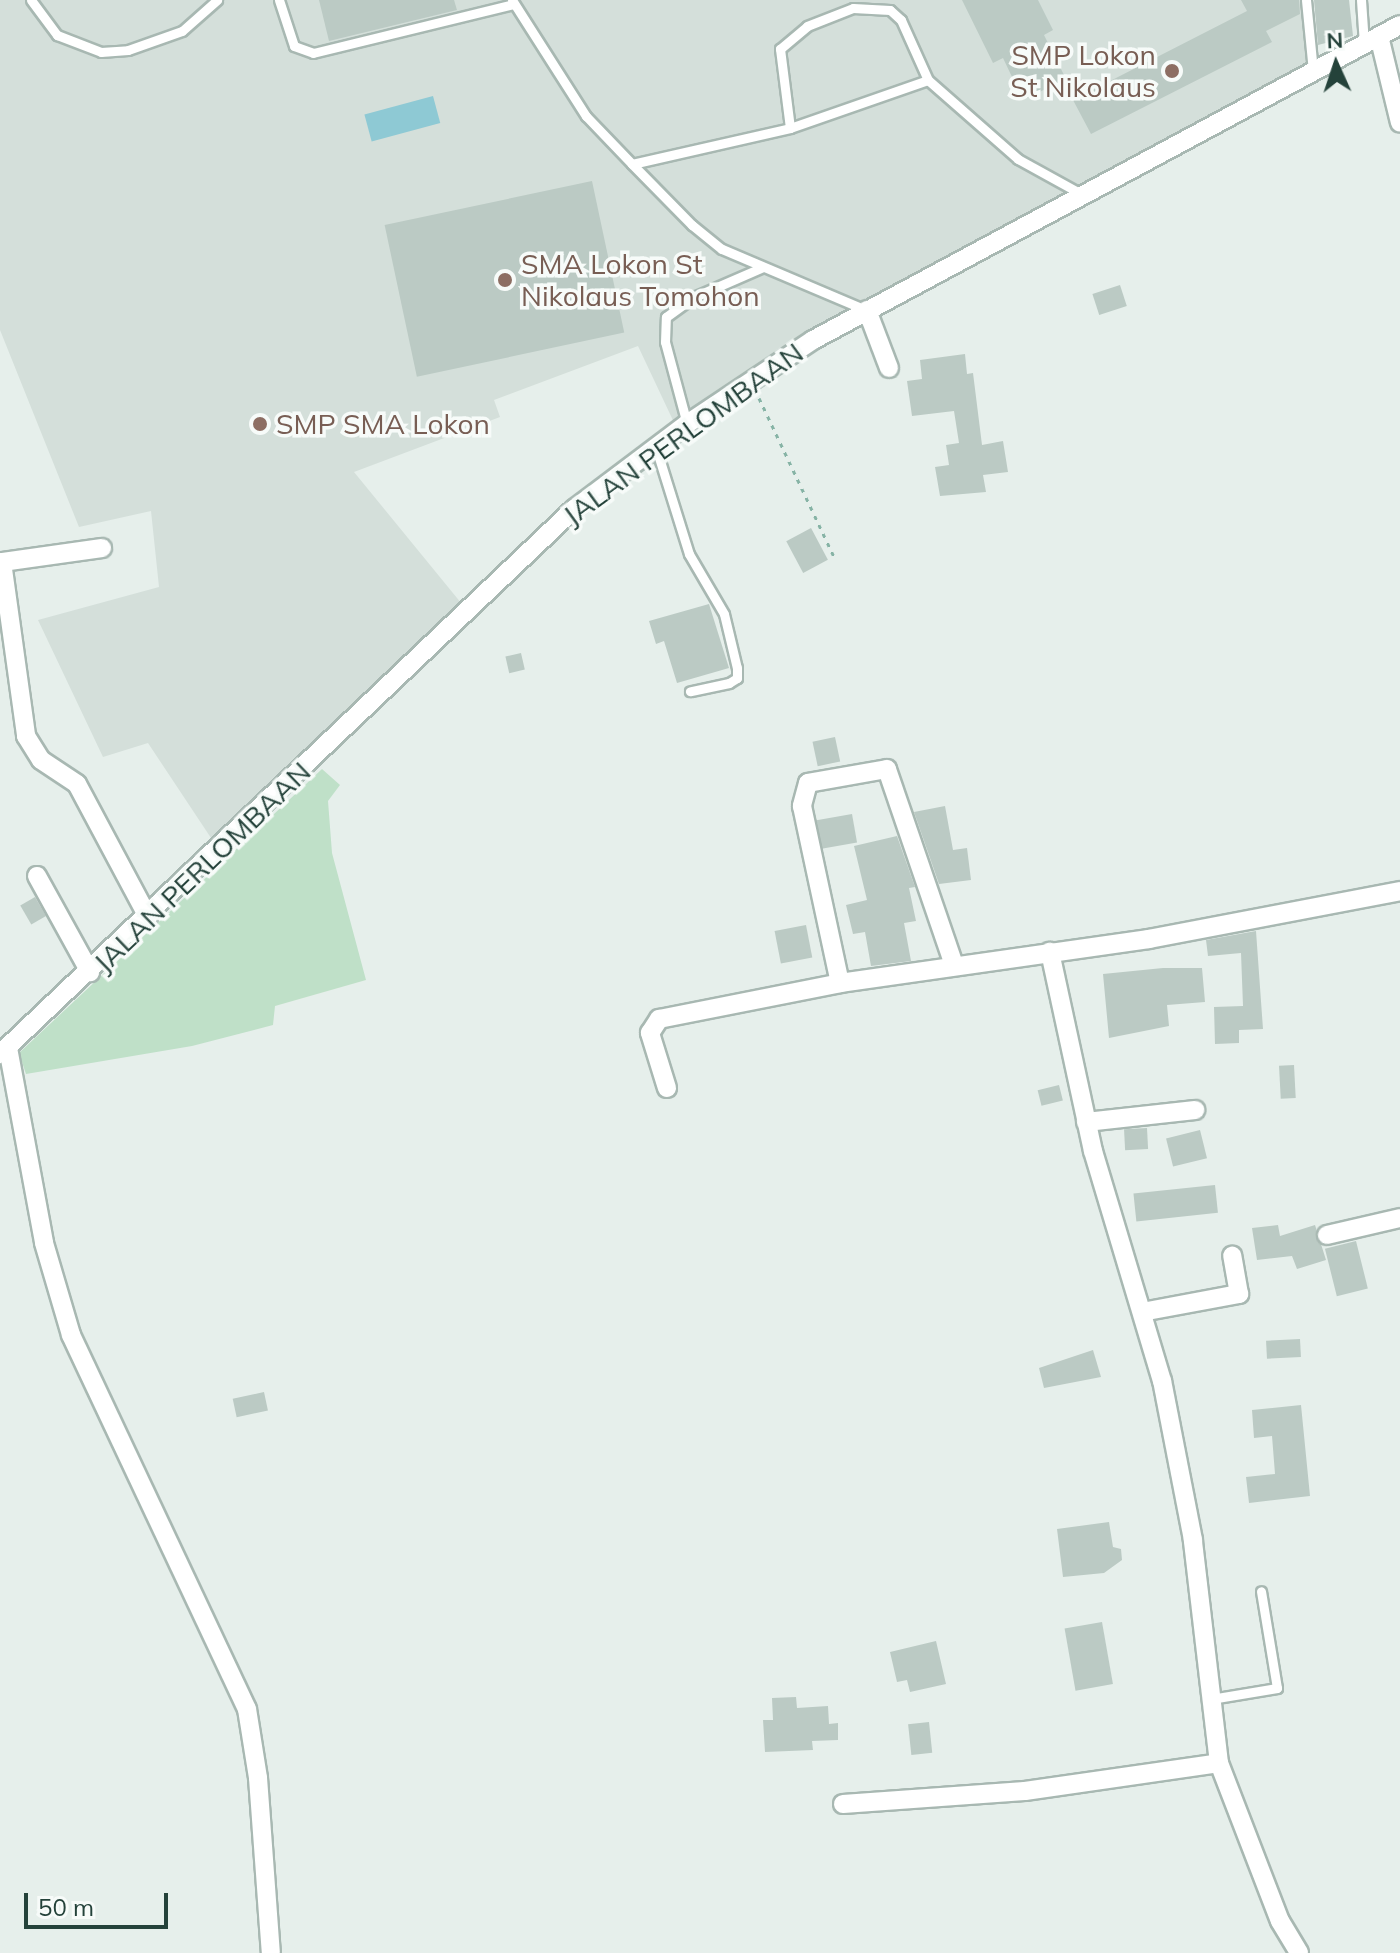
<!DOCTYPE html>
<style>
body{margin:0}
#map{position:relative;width:1400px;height:1953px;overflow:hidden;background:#e6efeb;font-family:Mulish,sans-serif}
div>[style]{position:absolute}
.built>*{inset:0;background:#d4dfda}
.green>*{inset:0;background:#bfe0c8}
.water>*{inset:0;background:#8ec9d4;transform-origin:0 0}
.building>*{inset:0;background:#bbcac4;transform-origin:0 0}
.path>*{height:3px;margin-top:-1.5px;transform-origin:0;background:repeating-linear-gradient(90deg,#86b3a5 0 4px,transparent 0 10px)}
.roads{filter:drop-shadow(2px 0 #a8b8b2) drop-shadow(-2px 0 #a8b8b2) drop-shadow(0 2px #a8b8b2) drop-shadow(0 -2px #a8b8b2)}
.service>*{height:9px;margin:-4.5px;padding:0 4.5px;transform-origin:4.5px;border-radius:4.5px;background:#fff}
.minor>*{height:18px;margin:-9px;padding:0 9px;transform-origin:9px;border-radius:9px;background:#fff}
.dots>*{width:22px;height:22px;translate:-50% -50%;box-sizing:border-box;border:4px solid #f7fbf9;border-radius:50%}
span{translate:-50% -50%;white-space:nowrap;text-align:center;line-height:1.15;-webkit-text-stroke:7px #f7fbf9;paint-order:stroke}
.education-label{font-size:28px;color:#785e54}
.right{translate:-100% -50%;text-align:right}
.left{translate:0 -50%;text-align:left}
.street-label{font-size:28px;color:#24423a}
.north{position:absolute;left:1296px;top:24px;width:80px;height:80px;-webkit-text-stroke:6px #f7fbf9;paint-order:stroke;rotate:357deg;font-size:22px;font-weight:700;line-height:32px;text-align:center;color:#24423a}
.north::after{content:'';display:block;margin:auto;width:28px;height:36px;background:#24423a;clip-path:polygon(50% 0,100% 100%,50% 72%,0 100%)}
.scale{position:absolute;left:24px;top:1893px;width:144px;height:36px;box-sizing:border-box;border:4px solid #24423a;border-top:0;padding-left:10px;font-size:24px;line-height:28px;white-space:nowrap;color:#24423a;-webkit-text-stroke:6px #f7fbf9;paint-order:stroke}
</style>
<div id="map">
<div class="built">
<div style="clip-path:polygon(0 0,1310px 0,1313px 73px,867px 310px,678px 431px,638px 346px,494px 400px,500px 417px,354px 472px,466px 609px,217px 847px,148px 743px,103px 757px,38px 620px,159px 587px,151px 511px,79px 527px,0 330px)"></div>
</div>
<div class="green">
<div style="clip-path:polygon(322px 769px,340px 785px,328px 801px,332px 853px,366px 980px,275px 1006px,273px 1025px,192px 1046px,26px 1074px,19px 1053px)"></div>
</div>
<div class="water">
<div style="left:433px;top:96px;width:28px;height:71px;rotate:75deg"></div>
</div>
<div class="building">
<div style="clip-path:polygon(319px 0,454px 0,457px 10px,329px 41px)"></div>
<div style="clip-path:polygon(962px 0,1038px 0,1053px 30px,1044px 35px,1066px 79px,1023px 100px,1003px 58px,993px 63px)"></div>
<div style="clip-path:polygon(1241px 0,1299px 0,1300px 14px,1266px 31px,1272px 42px,1091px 134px,1073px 100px,1247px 11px)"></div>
<div style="clip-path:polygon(1314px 0,1349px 0,1353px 36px,1318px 45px)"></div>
<div style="left:592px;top:181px;width:155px;height:212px;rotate:78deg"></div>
<div style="left:1120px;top:285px;width:22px;height:29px;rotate:72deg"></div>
<div style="clip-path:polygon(965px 354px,967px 374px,973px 373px,982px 445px,1003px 441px,1008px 472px,983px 475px,986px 492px,940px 496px,935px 467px,949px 465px,946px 445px,959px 443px,954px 411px,912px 416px,907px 381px,922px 379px,920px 360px)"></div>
<div style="left:811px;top:528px;width:36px;height:28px;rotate:62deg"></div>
<div style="clip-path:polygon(709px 604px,729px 668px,677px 683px,664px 641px,656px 644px,649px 621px)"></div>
<div style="left:521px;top:653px;width:17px;height:16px;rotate:77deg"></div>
<div style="left:835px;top:737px;width:25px;height:23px;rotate:78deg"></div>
<div style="clip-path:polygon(945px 806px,953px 850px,967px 848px,971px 880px,939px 884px,914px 812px)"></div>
<div style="left:852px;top:814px;width:29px;height:36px;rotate:80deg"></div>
<div style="clip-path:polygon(897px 836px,915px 887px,909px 888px,916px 921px,904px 923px,911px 961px,871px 966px,865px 932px,853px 934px,846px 905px,867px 900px,854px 846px)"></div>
<div style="left:35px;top:897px;width:22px;height:17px;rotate:60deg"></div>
<div style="left:806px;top:925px;width:33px;height:32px;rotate:79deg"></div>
<div style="clip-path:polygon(1256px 931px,1263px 1029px,1239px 1030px,1239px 1043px,1215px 1044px,1214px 1007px,1243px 1006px,1241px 953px,1208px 956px,1206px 940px)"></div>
<div style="clip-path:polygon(1163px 968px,1202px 968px,1205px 1002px,1167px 1005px,1169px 1026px,1109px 1038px,1103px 974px)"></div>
<div style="left:1294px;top:1065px;width:33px;height:15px;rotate:87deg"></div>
<div style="left:1059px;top:1085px;width:16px;height:22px;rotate:76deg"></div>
<div style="left:1147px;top:1128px;width:21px;height:23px;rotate:87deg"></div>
<div style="left:1200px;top:1130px;width:29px;height:35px;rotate:76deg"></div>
<div style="left:1215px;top:1185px;width:28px;height:82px;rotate:84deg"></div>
<div style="clip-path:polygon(1278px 1225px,1280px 1236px,1315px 1225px,1326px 1260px,1297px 1269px,1292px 1256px,1257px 1260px,1252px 1228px)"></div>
<div style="left:1356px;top:1241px;width:49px;height:32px;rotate:76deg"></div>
<div style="left:1300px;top:1339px;width:18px;height:34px;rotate:87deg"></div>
<div style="clip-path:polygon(1093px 1350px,1101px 1377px,1044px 1388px,1039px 1368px)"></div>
<div style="left:264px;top:1392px;width:19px;height:32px;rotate:78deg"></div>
<div style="clip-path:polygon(1301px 1405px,1310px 1496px,1249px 1503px,1246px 1477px,1275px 1474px,1272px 1436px,1254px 1438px,1252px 1410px)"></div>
<div style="clip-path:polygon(1109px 1522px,1113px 1547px,1121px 1549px,1122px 1560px,1104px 1573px,1063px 1577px,1057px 1529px)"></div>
<div style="left:1102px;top:1622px;width:63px;height:38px;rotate:80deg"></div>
<div style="clip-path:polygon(936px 1641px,946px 1684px,910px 1692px,907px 1680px,897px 1682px,890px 1652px)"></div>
<div style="clip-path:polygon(796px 1697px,797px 1708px,828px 1706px,829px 1724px,838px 1723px,838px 1740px,812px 1741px,813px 1750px,765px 1752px,763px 1720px,773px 1720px,772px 1698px)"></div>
<div style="left:929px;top:1722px;width:31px;height:21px;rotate:84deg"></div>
</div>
<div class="path">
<div style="left:759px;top:398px;width:176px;rotate:64.7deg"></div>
</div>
<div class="roads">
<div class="service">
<div style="left:31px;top:0;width:44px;rotate:53.4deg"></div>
<div style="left:57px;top:35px;width:47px;rotate:21.1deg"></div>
<div style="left:101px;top:52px;width:27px;rotate:-4deg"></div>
<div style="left:128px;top:50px;width:57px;rotate:-19.4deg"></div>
<div style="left:182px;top:31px;width:47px;rotate:-41.5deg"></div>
<div style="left:279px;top:0;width:48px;rotate:71.9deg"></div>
<div style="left:294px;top:46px;width:20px;rotate:20deg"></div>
<div style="left:313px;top:53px;width:207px;rotate:-13.7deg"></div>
<div style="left:512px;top:0;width:138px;rotate:57.5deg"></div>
<div style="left:586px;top:116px;width:66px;rotate:46.2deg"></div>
<div style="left:632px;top:164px;width:162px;rotate:-12.8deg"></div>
<div style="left:790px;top:128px;width:146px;rotate:-19.2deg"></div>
<div style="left:928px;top:80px;width:120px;rotate:41.3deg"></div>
<div style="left:1018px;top:159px;width:77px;rotate:28.9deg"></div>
<div style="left:1306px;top:0;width:72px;rotate:84.4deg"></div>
<div style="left:1361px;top:0;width:44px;rotate:86.1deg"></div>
<div style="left:790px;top:128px;width:80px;rotate:-97.2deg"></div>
<div style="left:780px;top:49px;width:35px;rotate:-40deg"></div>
<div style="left:807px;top:26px;width:49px;rotate:-21.4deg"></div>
<div style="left:853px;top:8px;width:37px;rotate:3deg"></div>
<div style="left:890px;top:10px;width:15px;rotate:42deg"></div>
<div style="left:901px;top:20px;width:66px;rotate:65.8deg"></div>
<div style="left:632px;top:164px;width:86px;rotate:45.5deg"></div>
<div style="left:692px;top:225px;width:38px;rotate:39deg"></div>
<div style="left:722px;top:249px;width:156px;rotate:23deg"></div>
<div style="left:687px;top:424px;width:85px;rotate:-105deg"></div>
<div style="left:665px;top:342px;width:25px;rotate:-88deg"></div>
<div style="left:666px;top:317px;width:34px;rotate:-36deg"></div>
<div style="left:694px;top:297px;width:75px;rotate:-23.5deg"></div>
<div style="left:656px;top:448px;width:111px;rotate:72.7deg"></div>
<div style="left:689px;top:554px;width:69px;rotate:59.7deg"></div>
<div style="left:724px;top:614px;width:56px;rotate:76.5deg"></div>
<div style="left:737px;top:668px;width:10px;rotate:90deg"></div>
<div style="left:737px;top:678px;width:9px;rotate:148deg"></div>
<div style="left:729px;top:683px;width:40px;rotate:168deg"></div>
<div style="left:1211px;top:1699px;width:67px;rotate:-9.5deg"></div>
<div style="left:1277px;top:1688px;width:98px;rotate:-99.4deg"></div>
</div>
<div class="minor">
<div style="left:1379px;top:36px;width:89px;rotate:76.4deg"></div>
<div style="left:867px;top:310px;width:62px;rotate:69.2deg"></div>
<div style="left:102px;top:548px;width:101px;rotate:172deg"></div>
<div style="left:2px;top:562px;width:176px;rotate:82.1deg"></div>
<div style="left:26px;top:736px;width:28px;rotate:58deg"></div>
<div style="left:41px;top:760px;width:43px;rotate:33.7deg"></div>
<div style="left:77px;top:784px;width:151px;rotate:61.9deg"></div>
<div style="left:37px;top:876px;width:110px;rotate:61.1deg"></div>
<div style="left:954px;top:965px;width:207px;rotate:-108.9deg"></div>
<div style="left:887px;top:769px;width:80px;rotate:170deg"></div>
<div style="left:808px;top:783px;width:24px;rotate:105deg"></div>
<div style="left:802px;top:806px;width:181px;rotate:77.9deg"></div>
<div style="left:840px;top:983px;width:312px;rotate:-8.1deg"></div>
<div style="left:1149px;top:939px;width:256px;rotate:-10.8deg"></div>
<div style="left:8px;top:1048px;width:198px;rotate:79.5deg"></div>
<div style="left:44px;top:1243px;width:96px;rotate:73.6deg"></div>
<div style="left:71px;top:1335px;width:413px;rotate:64.8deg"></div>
<div style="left:247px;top:1709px;width:70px;rotate:80.9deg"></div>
<div style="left:258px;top:1778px;width:175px;rotate:85.8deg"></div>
<div style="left:0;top:1054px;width:792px;rotate:-43.52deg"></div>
<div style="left:574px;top:509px;width:141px;rotate:-37deg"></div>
<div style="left:687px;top:424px;width:151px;rotate:-33.7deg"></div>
<div style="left:813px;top:340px;width:666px;rotate:-28.22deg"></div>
<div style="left:667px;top:1088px;width:58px;rotate:-107.2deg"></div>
<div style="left:650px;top:1033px;width:17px;rotate:-57deg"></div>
<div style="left:659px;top:1019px;width:185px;rotate:-11.2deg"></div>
<div style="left:1086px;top:1122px;width:110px;rotate:-6.3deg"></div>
<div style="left:1327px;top:1235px;width:75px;rotate:-13.1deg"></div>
<div style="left:1142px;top:1312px;width:99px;rotate:-10.5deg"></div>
<div style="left:1239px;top:1294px;width:39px;rotate:-100deg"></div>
<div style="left:1219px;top:1763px;width:169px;rotate:68.9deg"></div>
<div style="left:1280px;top:1921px;width:37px;rotate:59deg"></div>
<div style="left:843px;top:1804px;width:182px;rotate:-4.1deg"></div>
<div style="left:1025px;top:1791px;width:196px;rotate:-8.2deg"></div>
<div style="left:1219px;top:1763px;width:225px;rotate:-96.7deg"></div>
<div style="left:1193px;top:1540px;width:162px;rotate:-101deg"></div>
<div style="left:1162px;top:1381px;width:240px;rotate:-106.7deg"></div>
<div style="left:1093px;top:1151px;width:204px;rotate:-102.2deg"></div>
</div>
</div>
<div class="dots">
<div style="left:1172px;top:71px;background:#8d6e63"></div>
<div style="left:505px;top:280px;background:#8d6e63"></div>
<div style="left:260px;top:424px;background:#8d6e63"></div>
</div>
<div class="education-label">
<span class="right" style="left:1156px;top:71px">SMP Lokon<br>St Nikolaus</span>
<span class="left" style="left:521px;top:280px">SMA Lokon St<br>Nikolaus Tomohon</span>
<span class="left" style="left:276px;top:424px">SMP SMA Lokon</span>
</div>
<div class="street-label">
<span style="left:683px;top:434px;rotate:-36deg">JALAN PERLOMBAAN</span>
<span style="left:202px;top:867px;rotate:-44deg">JALAN PERLOMBAAN</span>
</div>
<div class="north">N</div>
<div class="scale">50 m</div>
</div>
